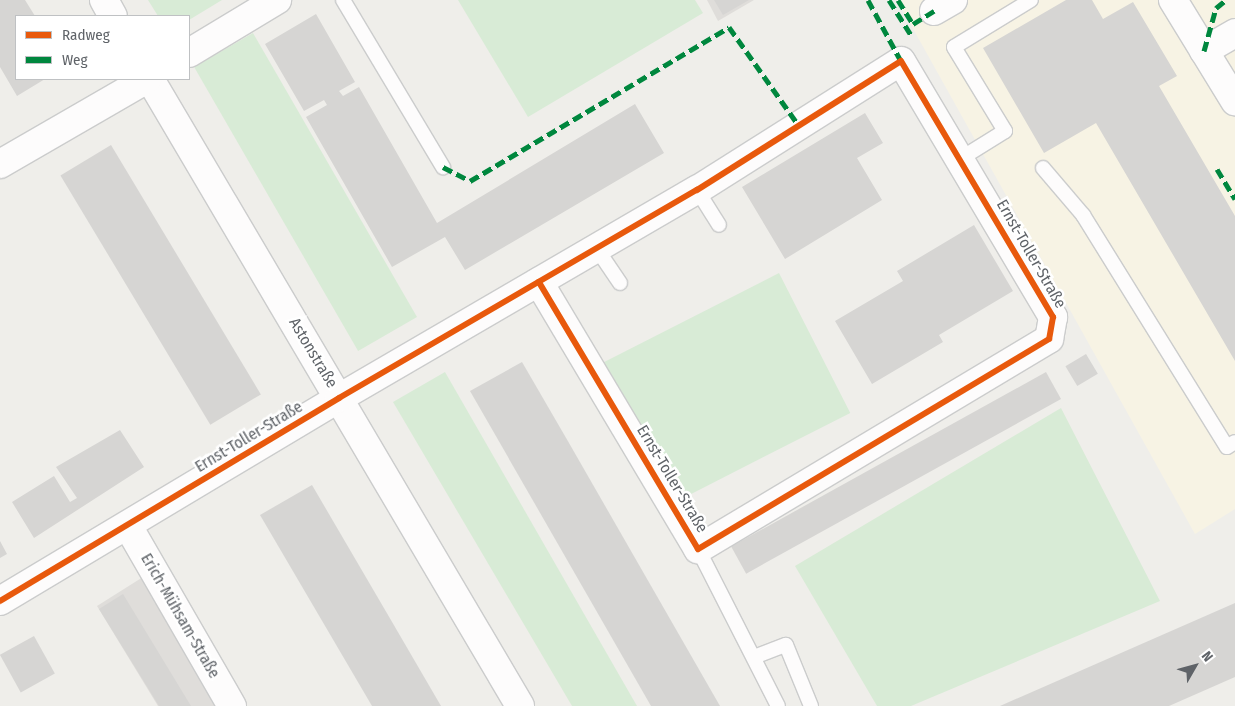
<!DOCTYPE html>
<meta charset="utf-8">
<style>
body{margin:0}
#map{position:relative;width:1235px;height:706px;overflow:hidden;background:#efeeea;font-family:"Fira Sans Condensed",sans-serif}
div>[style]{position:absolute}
.commercial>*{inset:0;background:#f7f3e4}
.industrial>*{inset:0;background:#dfddda}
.green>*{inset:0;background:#d8ebd6;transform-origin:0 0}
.building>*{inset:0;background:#d6d5d3;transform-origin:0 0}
.roads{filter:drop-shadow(1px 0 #cbcccc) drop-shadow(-1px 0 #cbcccc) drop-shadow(0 1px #cbcccc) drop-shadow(0 -1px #cbcccc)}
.service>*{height:14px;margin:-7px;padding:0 7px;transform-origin:7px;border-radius:7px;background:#fdfcfc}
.minor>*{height:28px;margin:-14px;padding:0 14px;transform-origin:14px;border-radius:14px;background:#fdfcfc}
.quiet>*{height:5px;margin-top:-2.5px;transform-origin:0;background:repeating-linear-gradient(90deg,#00873e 0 10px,transparent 0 15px)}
.cycleway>*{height:6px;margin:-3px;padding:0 3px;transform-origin:3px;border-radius:3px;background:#e8590c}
span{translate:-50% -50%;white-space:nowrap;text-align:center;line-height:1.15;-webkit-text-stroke:5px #fff;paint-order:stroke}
.street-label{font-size:16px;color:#5f6368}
.legend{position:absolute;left:15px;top:15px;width:175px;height:65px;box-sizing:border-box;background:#fff;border:1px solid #bfc1c3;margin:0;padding:6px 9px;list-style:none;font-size:15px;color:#5f6368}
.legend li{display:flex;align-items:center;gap:10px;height:25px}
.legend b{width:25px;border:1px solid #bfc1c3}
.north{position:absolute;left:1170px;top:641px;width:50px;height:50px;-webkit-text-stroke:4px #fff;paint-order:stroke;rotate:52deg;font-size:14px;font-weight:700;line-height:20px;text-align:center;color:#5f6368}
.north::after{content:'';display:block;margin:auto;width:18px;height:22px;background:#5f6368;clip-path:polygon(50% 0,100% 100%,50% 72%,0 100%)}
</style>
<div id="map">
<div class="commercial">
<div style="clip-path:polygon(897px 0,1235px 0,1235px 509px,1195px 534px)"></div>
</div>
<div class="industrial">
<div style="clip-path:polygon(707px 0,754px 0,718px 21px)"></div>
<div style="clip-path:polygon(143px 577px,217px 706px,158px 706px,97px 606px)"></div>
</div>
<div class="green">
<div style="clip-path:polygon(148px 0,222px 0,189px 20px,158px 16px)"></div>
<div style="clip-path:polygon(458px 0,695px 0,703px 13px,528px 117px)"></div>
<div style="left:253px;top:33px;width:328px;height:68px;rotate:60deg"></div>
<div style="left:779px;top:273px;width:157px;height:200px;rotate:63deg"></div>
<div style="clip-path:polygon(445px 372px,637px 706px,572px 706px,393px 402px)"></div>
<div style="clip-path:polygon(1061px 408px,1160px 601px,911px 706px,877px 706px,795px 566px)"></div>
</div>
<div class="building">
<div style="clip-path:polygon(0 0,25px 0,35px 16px,16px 16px,16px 79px,45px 79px,17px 96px,0 67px)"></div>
<div style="clip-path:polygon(714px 0,749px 0,723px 15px)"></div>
<div style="clip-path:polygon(1066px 0,1092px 0,1103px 19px,1133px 2px,1177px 76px,1159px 86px,1235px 216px,1235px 361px,1096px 123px,1044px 153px,983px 48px)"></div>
<div style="clip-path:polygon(316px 14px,355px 82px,339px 91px,343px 96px,359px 87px,437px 223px,635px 104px,664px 153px,465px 270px,445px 237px,392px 267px,306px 117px,327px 105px,324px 100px,304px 111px,265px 44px)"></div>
<div style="clip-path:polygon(865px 113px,883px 143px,857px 158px,882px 200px,785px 259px,742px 187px)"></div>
<div style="left:111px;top:145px;width:291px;height:59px;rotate:59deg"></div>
<div style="clip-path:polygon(974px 225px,1013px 291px,939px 335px,943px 342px,872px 384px,835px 321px,903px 281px,897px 271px)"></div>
<div style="left:1086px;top:354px;width:23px;height:24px;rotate:59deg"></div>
<div style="clip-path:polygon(522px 362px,569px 443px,720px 706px,651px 706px,470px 391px)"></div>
<div style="left:1046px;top:372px;width:31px;height:360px;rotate:61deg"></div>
<div style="clip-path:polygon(120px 430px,144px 467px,34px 538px,12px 502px,54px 476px,70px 502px,77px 498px,56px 467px)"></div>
<div style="clip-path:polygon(312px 485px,388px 615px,441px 706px,372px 706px,260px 515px)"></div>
<div style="clip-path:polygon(0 541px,7px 554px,0 558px)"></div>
<div style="clip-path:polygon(123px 594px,191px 706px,159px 706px,99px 609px)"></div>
<div style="clip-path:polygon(1235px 603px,1235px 677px,1169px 706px,1000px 706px)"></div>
<div style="left:34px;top:636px;width:43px;height:39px;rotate:61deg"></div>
</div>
<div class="roads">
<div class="service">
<div style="left:343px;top:0;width:195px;rotate:59.1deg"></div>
<div style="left:960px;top:159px;width:53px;rotate:-31.9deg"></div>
<div style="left:1005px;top:131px;width:98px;rotate:-121.3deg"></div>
<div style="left:954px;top:47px;width:90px;rotate:-31.4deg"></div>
<div style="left:1043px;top:168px;width:62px;rotate:49.6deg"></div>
<div style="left:1083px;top:215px;width:273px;rotate:58.2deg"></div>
<div style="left:1227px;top:447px;width:9px;rotate:-32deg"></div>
<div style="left:697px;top:190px;width:41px;rotate:57.8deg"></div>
<div style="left:597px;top:249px;width:41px;rotate:55.9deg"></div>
<div style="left:698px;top:549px;width:176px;rotate:63deg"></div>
<div style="left:754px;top:657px;width:34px;rotate:-21deg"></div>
<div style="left:786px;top:645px;width:66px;rotate:67.7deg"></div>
</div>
<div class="minor">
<div style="left:104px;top:0;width:18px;rotate:61deg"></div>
<div style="left:1173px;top:0;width:119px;rotate:58.5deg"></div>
<div style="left:934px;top:11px;width:22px;rotate:-30deg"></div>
<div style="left:1204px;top:51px;width:36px;rotate:-30deg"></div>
<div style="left:189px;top:53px;width:103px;rotate:-31.1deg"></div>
<div style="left:150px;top:79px;width:728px;rotate:59.45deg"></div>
<div style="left:0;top:164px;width:170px;rotate:-30deg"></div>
<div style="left:128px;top:526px;width:208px;rotate:60deg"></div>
<div style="left:0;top:601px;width:395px;rotate:-30.9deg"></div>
<div style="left:339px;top:398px;width:414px;rotate:-30.2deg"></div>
<div style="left:697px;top:190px;width:241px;rotate:-32.3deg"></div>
<div style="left:901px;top:61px;width:298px;rotate:59.3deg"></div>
<div style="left:1053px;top:317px;width:22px;rotate:100deg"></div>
<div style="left:1049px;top:339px;width:409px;rotate:149.1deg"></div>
<div style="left:698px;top:549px;width:311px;rotate:-120.8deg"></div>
</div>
</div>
<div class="quiet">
<div style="left:868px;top:0;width:69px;rotate:61.6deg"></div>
<div style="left:889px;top:0;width:41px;rotate:57.8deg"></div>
<div style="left:898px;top:0;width:28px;rotate:58deg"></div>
<div style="left:913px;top:24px;width:25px;rotate:-32deg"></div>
<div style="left:1204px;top:51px;width:45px;rotate:-74.4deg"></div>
<div style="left:1216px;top:8px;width:13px;rotate:-39deg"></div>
<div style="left:443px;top:167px;width:30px;rotate:27deg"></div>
<div style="left:470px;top:181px;width:301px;rotate:-30.7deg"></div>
<div style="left:729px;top:27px;width:121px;rotate:54.7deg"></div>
<div style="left:1217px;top:169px;width:35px;rotate:59deg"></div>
</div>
<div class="cycleway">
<div style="left:0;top:601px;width:395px;rotate:-30.9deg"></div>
<div style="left:339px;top:398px;width:414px;rotate:-30.2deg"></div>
<div style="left:697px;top:190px;width:241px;rotate:-32.3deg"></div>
<div style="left:901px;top:61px;width:298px;rotate:59.3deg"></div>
<div style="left:1053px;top:317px;width:22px;rotate:100deg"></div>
<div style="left:1049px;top:339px;width:409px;rotate:149.1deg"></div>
<div style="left:698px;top:549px;width:311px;rotate:-120.8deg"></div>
</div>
<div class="street-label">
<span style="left:1031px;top:254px;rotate:60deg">Ernst-Toller-Straße</span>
<span style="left:313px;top:353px;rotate:59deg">Astonstraße</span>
<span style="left:249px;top:437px;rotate:-31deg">Ernst-Toller-Straße</span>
<span style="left:672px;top:479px;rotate:59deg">Ernst-Toller-Straße</span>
<span style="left:180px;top:616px;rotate:60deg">Erich-Mühsam-Straße</span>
</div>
<ul class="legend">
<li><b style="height:6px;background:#e8590c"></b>Radweg</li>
<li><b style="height:6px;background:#00873e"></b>Weg</li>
</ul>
<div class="north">N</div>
</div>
